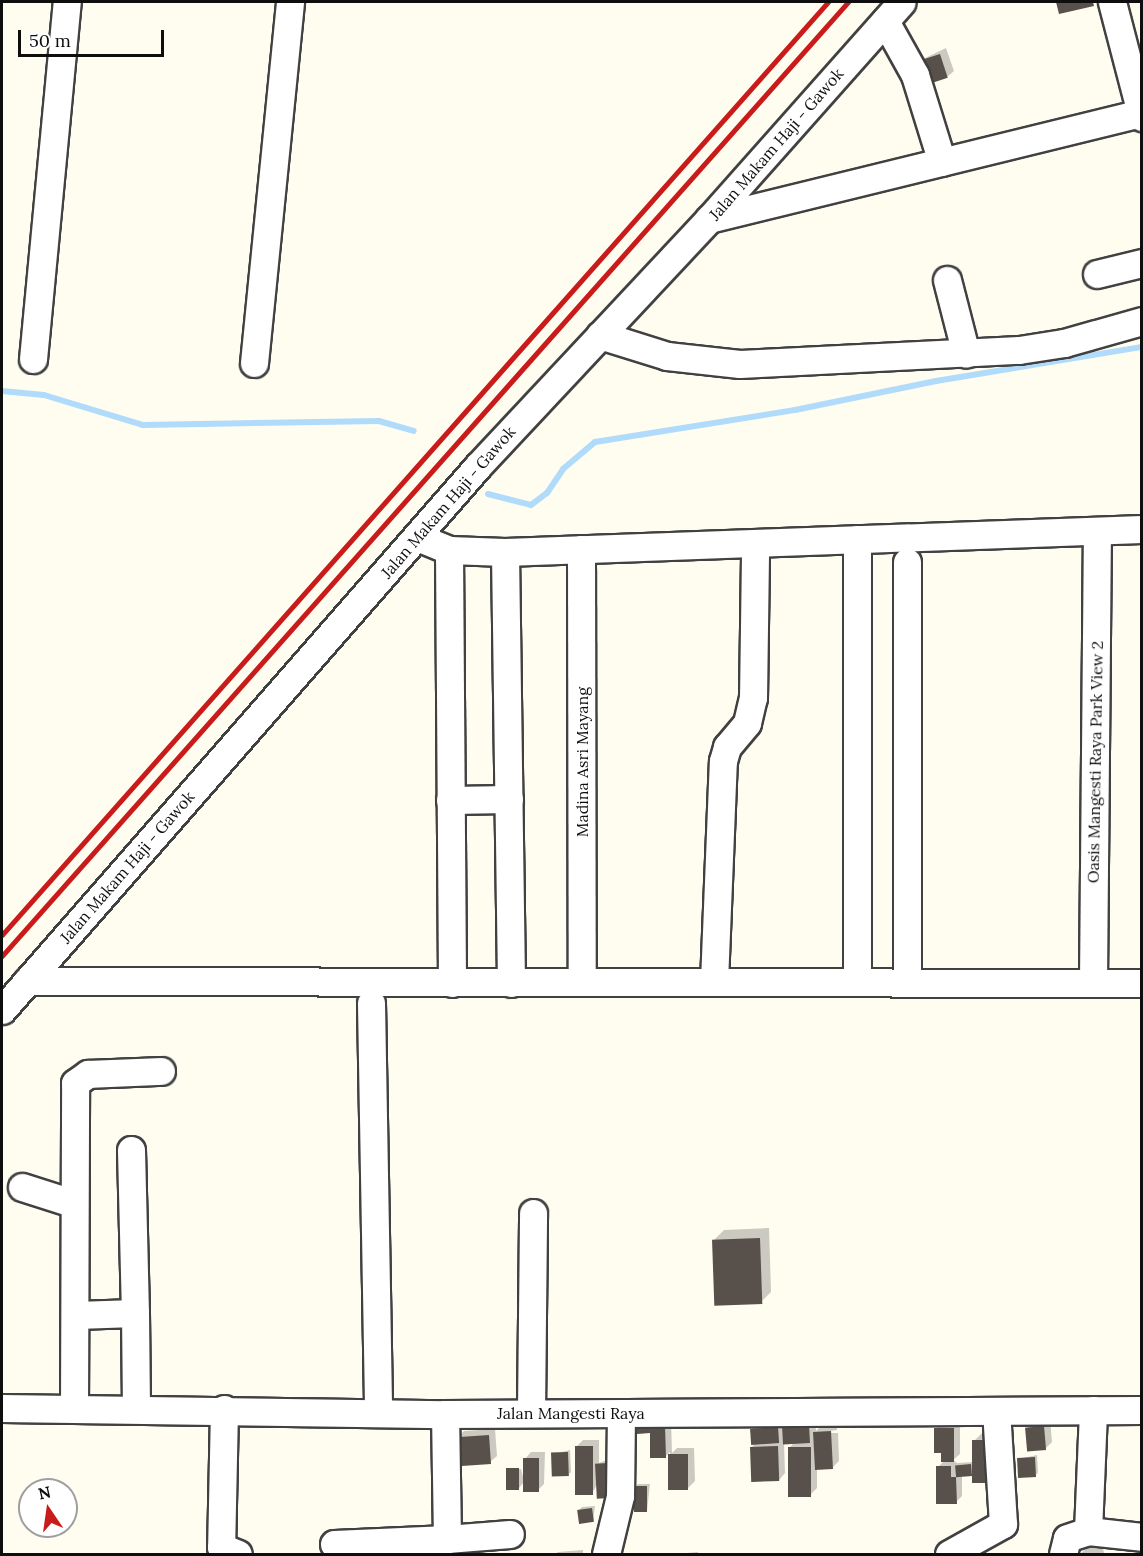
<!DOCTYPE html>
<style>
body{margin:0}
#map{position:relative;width:1143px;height:1556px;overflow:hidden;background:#fffdf0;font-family:Lora,serif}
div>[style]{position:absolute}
.shadow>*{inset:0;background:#0003}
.stream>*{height:6px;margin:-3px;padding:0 3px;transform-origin:3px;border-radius:3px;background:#b0dbfb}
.building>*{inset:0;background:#58504a;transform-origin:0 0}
.roads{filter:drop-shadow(2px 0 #414141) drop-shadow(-2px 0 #414141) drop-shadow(0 2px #414141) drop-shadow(0 -2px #414141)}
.minor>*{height:27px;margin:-13.5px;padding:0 13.5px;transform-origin:13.5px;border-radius:13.5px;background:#fff}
.rail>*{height:4.5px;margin:-2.25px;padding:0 2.25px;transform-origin:2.25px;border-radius:2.25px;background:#ca1b1b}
span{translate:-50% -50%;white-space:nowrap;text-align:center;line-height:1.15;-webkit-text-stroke:6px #fff;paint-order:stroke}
.street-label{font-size:16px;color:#0e0e0e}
.frame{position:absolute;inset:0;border:3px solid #0e0e0e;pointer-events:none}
.north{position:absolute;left:18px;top:1478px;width:60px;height:60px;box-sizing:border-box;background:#fff;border:2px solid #9f9f9f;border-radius:50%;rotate:347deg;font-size:16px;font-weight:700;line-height:24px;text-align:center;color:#0e0e0e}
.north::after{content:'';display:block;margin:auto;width:21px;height:27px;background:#ca1b1b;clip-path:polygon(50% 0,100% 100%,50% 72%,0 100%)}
.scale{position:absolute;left:18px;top:30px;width:146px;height:27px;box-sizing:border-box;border:3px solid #0e0e0e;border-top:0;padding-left:8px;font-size:18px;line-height:21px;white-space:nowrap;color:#0e0e0e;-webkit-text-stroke:4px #fff;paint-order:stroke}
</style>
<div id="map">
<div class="shadow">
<div style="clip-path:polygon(1058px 2px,1096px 2px,1061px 12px)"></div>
<div style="clip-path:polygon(946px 48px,954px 71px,947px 77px,919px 61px)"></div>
<div style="clip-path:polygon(769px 1228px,771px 1292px,761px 1302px,714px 1240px,724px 1230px)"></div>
<div style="clip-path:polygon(815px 1418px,816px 1431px,821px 1426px,837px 1425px,837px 1430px,819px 1433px,838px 1433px,839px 1461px,832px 1468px,817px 1469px,817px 1488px,810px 1495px,789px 1448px,794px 1443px,784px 1443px,785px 1473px,779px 1480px,752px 1447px,757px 1442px,751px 1429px,758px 1423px)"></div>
<div style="clip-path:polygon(671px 1419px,672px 1453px,677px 1448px,694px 1448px,695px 1481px,688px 1488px,671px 1488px,670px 1452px,665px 1457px,651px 1432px)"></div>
<div style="clip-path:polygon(1050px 1420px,1052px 1442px,1045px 1449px,1027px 1428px,1033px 1422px)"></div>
<div style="clip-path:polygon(942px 1422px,960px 1422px,960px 1454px,953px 1460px,957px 1463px,974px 1462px,974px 1441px,981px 1434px,991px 1434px,992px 1475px,986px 1482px,974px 1471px,962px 1475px,962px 1496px,956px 1502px,938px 1467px,945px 1460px,936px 1429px)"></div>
<div style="clip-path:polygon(495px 1429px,497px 1456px,490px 1462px,457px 1438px,464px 1431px)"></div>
<div style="clip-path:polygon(583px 1440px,599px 1440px,599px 1463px,614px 1457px,592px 1493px,576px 1447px)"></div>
<div style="clip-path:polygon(570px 1450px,571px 1472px,569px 1474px,553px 1454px)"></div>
<div style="clip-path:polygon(531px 1452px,545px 1452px,544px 1484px,537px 1491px,524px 1482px,519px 1488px,508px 1470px,521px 1469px,524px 1480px,525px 1459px)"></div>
<div style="clip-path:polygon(1037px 1455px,1038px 1473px,1035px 1475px,1019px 1459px)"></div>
<div style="clip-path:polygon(638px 1484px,650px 1484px,647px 1511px,635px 1487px)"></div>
<div style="clip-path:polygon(595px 1506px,593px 1521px,579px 1510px,582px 1507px)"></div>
<div style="clip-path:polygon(1103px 1547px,1104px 1554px,1080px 1554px,1087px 1548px)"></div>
<div style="clip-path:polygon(583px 1550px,583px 1554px,555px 1554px,558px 1552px)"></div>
<div style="clip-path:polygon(698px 1552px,698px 1554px,684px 1554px,686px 1553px)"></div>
<div style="clip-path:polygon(523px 1553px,523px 1554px,495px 1554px)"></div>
</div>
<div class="stream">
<div style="left:2px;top:391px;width:42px;rotate:5.4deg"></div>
<div style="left:44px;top:395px;width:103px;rotate:16.9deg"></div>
<div style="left:143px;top:425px;width:236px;rotate:-1deg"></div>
<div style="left:379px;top:421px;width:36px;rotate:16deg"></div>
<div style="left:488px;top:494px;width:44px;rotate:14.3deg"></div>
<div style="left:531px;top:505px;width:20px;rotate:-37deg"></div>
<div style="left:547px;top:493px;width:29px;rotate:-56deg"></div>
<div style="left:563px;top:469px;width:42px;rotate:-40.2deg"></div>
<div style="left:595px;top:442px;width:203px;rotate:-9.1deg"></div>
<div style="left:795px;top:410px;width:144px;rotate:-11.6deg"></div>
<div style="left:936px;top:381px;width:209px;rotate:-9.4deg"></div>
</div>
<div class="building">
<div style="clip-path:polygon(1056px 2px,1093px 2px,1094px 6px,1059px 14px)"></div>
<div style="left:940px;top:54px;width:25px;height:23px;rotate:72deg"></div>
<div style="left:760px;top:1238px;width:66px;height:48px;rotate:88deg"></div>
<div style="left:809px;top:1424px;width:19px;height:27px;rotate:87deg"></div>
<div style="clip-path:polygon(637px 1425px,665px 1425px,666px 1458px,650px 1458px,650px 1433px,637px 1434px)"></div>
<div style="left:1044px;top:1426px;width:24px;height:19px;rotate:85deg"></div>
<div style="left:778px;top:1427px;width:16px;height:28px;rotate:86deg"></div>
<div style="clip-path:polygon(934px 1428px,954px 1428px,954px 1462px,941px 1462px,941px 1453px,934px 1453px)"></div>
<div style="left:831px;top:1431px;width:38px;height:18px;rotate:87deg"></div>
<div style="left:489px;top:1435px;width:29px;height:33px;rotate:86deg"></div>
<div style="left:972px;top:1440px;width:13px;height:43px"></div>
<div style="left:575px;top:1446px;width:18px;height:49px"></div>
<div style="left:778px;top:1446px;width:35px;height:28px;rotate:88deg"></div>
<div style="left:788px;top:1447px;width:23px;height:50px"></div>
<div style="left:568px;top:1452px;width:24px;height:17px;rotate:88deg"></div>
<div style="left:668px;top:1454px;width:20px;height:36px"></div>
<div style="left:1035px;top:1457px;width:20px;height:18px;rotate:87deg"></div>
<div style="left:523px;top:1458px;width:16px;height:34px"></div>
<div style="left:608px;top:1463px;width:35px;height:13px;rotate:87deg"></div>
<div style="left:971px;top:1464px;width:12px;height:16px;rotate:85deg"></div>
<div style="clip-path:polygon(936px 1466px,951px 1466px,951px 1477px,956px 1477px,957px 1504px,936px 1504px)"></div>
<div style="left:506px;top:1468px;width:13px;height:22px"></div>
<div style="left:634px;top:1486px;width:13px;height:26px"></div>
<div style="left:592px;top:1508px;width:14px;height:15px;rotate:82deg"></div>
</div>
<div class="roads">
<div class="minor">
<div style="left:1112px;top:2px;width:119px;rotate:75.4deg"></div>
<div style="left:885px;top:21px;width:62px;rotate:60.9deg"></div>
<div style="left:915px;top:75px;width:91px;rotate:72.8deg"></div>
<div style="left:709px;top:219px;width:446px;rotate:-13.8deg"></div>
<div style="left:1097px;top:274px;width:46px;rotate:-13.7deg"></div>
<div style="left:947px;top:280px;width:76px;rotate:75.6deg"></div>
<div style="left:600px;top:335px;width:70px;rotate:17.4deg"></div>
<div style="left:667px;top:356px;width:73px;rotate:6.3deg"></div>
<div style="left:740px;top:364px;width:279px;rotate:-2.9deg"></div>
<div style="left:1019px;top:350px;width:46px;rotate:-8.8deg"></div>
<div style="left:1064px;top:343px;width:81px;rotate:-15.8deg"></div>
<div style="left:33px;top:359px;width:359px;rotate:-84.6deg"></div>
<div style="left:254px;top:363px;width:363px;rotate:-84.3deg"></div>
<div style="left:417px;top:537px;width:35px;rotate:22deg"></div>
<div style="left:449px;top:550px;width:56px;rotate:2deg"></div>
<div style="left:505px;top:552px;width:637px;rotate:-2.07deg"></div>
<div style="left:581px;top:549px;width:426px;rotate:89.9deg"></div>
<div style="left:449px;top:550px;width:433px;rotate:89.6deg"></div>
<div style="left:505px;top:552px;width:431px;rotate:89.2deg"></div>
<div style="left:907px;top:562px;width:421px;rotate:90deg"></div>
<div style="left:450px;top:800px;width:59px;rotate:-1deg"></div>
<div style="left:27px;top:981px;width:1115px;rotate:0.1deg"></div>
<div style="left:714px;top:982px;width:221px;rotate:-87.7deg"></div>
<div style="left:723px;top:761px;width:15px;rotate:-74deg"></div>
<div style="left:727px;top:747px;width:31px;rotate:-50deg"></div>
<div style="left:747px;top:723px;width:26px;rotate:-77deg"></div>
<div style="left:753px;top:698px;width:151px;rotate:-89.2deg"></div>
<div style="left:857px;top:982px;width:443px;rotate:-90deg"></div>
<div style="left:1093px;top:982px;width:441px;rotate:-89.5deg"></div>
<div style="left:371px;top:1003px;width:410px;rotate:89deg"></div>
<div style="left:2px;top:1010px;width:723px;rotate:-48.81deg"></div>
<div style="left:478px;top:466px;width:338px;rotate:-46.9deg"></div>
<div style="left:709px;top:219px;width:290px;rotate:-48.4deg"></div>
<div style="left:131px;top:1150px;width:163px;rotate:88.6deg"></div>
<div style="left:22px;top:1187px;width:52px;rotate:17.7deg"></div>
<div style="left:76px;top:1315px;width:59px;rotate:-1.9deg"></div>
<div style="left:135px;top:1313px;width:96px;rotate:89.4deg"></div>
<div style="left:2px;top:1408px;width:443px;rotate:0.8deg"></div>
<div style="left:445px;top:1414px;width:697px;rotate:-0.33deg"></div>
<div style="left:74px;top:1409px;width:326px;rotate:-89.8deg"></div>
<div style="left:75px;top:1083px;width:16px;rotate:-35deg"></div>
<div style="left:88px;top:1074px;width:73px;rotate:-2.4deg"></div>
<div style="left:224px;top:1409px;width:138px;rotate:91.2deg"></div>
<div style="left:221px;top:1547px;width:18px;rotate:22deg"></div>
<div style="left:531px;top:1412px;width:199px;rotate:-89.4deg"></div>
<div style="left:1088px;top:1531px;width:54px;rotate:6.3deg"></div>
<div style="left:447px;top:1539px;width:63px;rotate:-4.5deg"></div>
<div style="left:334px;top:1544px;width:113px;rotate:-2.5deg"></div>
<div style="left:447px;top:1539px;width:125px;rotate:-90.9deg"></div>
<div style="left:606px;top:1554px;width:60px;rotate:-76.4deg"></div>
<div style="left:620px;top:1496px;width:83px;rotate:-89.3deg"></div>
<div style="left:949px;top:1554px;width:62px;rotate:-29.1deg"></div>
<div style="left:1003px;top:1524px;width:113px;rotate:-93.5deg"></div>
<div style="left:1063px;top:1554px;width:16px;rotate:-76deg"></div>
<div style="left:1067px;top:1538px;width:22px;rotate:-18deg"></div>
<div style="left:1088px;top:1531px;width:121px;rotate:-87.6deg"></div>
</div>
</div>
<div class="rail">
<div style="left:2px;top:935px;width:1246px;rotate:-48.48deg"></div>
<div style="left:2px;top:956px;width:1275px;rotate:-48.43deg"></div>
</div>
<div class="street-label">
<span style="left:776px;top:144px;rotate:-49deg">Jalan Makam Haji - Gawok</span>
<span style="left:448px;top:502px;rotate:-49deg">Jalan Makam Haji - Gawok</span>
<span style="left:582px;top:762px;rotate:-90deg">Madina Asri Mayang</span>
<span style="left:1095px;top:762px;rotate:-89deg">Oasis Mangesti Raya Park View 2</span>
<span style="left:127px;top:867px;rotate:-49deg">Jalan Makam Haji - Gawok</span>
<span style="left:571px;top:1413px">Jalan Mangesti Raya</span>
</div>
<div class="frame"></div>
<div class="north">N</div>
<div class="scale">50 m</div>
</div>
